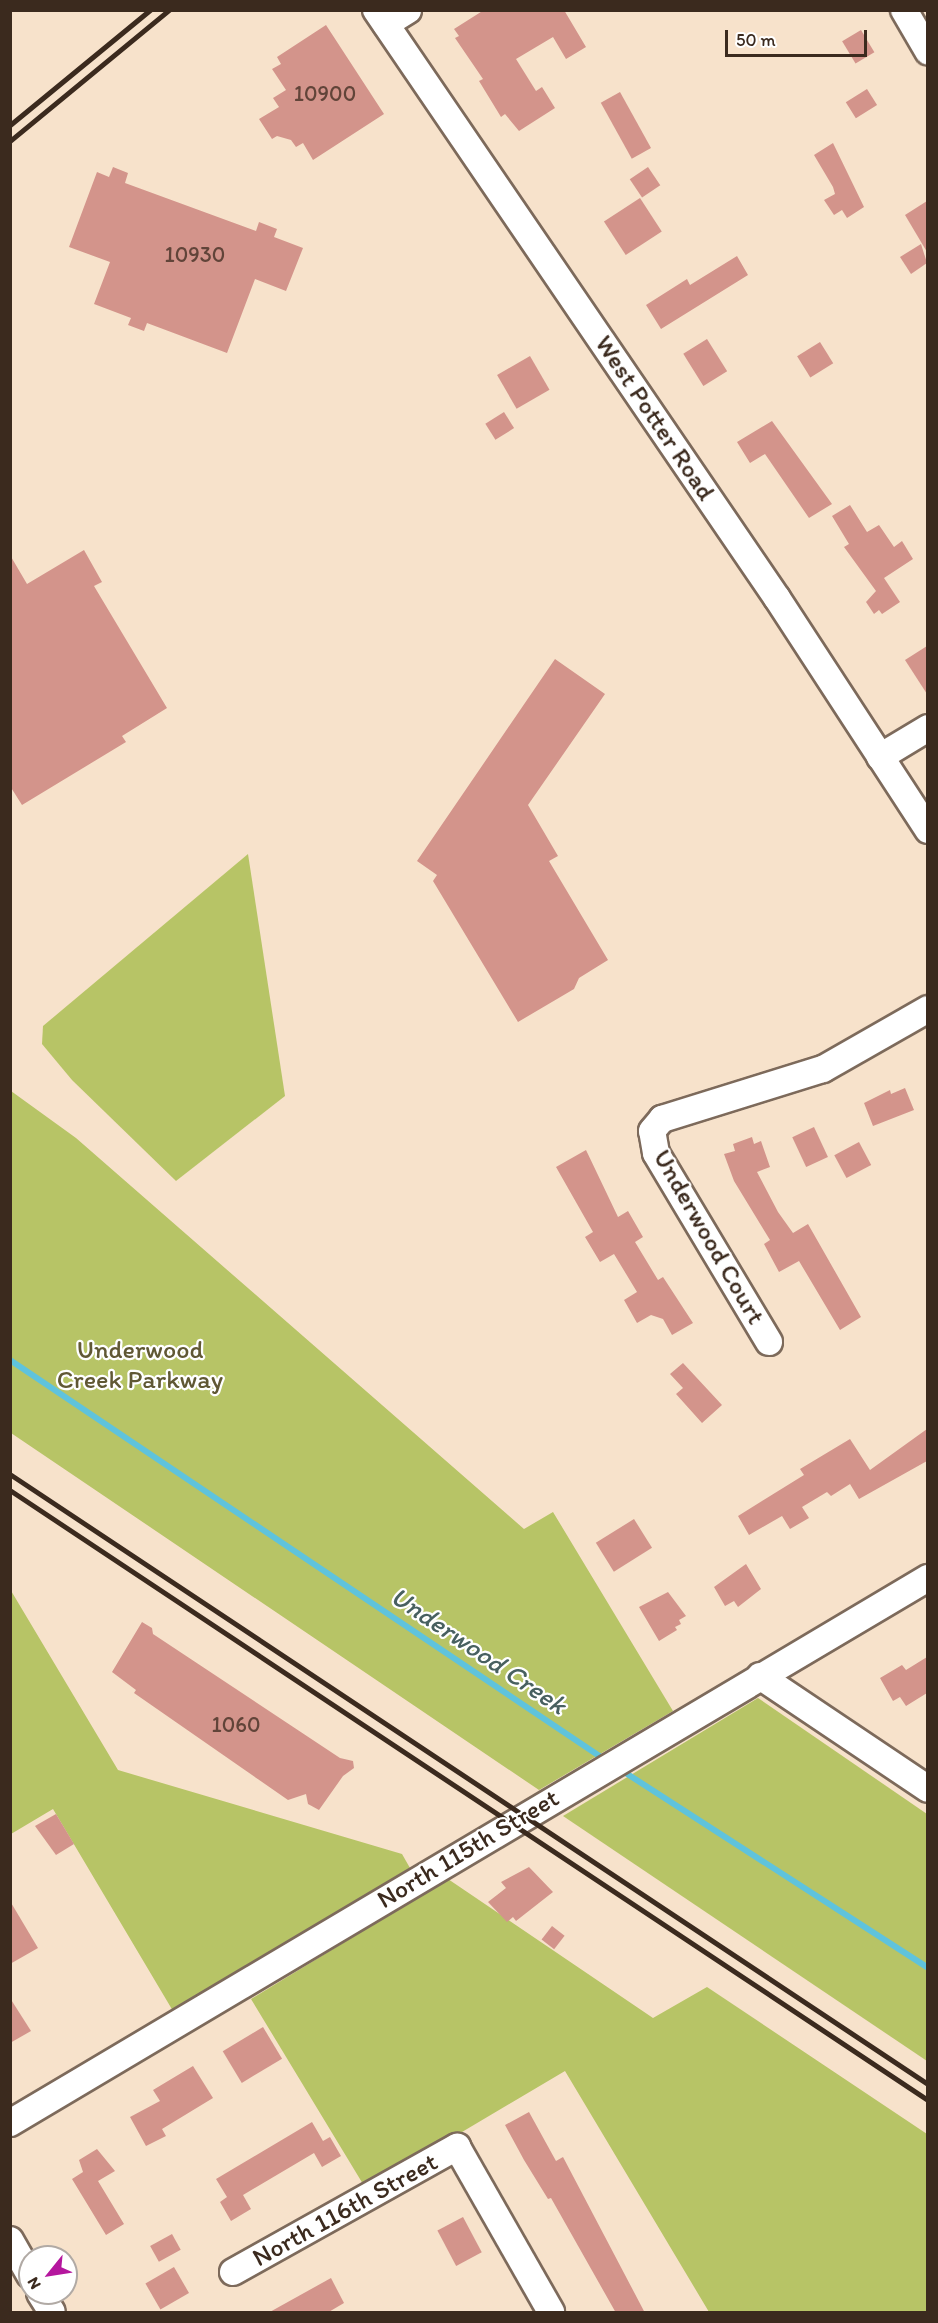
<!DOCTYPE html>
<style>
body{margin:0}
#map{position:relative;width:938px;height:2323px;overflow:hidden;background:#f7e2cb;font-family:Itim,sans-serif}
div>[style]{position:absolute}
.green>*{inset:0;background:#b7c466}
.stream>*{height:6px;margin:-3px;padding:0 3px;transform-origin:3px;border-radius:3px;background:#5fc3dc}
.building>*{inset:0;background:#d3948b;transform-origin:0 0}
.roads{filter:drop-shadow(2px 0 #7d6a5b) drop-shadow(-2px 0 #7d6a5b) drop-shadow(0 2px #7d6a5b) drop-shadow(0 -2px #7d6a5b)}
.minor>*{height:26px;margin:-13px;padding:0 13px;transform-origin:13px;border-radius:13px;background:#fff}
.rail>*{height:4.5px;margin:-2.25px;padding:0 2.25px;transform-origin:2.25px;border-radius:2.25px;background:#3b2a1e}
span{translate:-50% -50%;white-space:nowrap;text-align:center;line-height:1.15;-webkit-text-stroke:4.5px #fff;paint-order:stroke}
.number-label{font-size:22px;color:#614439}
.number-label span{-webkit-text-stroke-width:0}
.street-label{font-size:26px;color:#3b2a1e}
.park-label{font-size:26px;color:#605834}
.water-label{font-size:27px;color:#486060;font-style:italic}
.frame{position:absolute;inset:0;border:12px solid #3b2a1e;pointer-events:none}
.north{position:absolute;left:18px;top:2245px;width:60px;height:60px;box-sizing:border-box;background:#fff;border:2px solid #b1aaa5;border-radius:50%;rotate:240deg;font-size:16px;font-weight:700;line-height:24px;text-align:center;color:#3b2a1e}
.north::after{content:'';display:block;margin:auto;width:21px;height:27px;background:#b5179e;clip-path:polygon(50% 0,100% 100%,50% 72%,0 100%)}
.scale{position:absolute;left:725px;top:30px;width:142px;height:27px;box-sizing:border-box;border:3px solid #3b2a1e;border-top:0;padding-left:8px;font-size:18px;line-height:21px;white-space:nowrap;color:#3b2a1e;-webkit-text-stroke:4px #fff;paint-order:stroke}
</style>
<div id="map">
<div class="green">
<div style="clip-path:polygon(248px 854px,285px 1096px,176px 1181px,72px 1080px,42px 1044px,43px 1026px)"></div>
<div style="clip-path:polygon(11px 1091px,76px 1138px,524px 1529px,553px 1512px,673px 1711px,539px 1790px,11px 1433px)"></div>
<div style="clip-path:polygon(10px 1589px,118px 1770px,402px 1854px,410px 1868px,173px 2011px,53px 1809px,11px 1834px)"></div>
<div style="clip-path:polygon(758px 1698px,927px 1814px,927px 2061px,563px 1816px)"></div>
<div style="clip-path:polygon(448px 1879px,653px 2018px,707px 1987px,927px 2134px,927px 2312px,709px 2312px,565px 2071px,366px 2189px,251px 1999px)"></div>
</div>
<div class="stream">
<div style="left:10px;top:1360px;width:719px;rotate:33.89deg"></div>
<div style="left:618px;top:1768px;width:369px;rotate:32.8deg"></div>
</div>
<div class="building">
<div style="clip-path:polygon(484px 10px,564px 10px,586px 47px,566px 59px,553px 37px,516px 59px,536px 91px,542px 87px,555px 108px,519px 131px,505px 114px,501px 117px,479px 81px,483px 79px,455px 38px,459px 36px,454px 29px)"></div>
<div style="clip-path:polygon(326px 25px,384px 114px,313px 160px,303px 143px,296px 147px,291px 140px,277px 136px,272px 139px,259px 119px,279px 107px,273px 98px,286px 90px,272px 69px,281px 64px,277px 57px)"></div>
<div style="left:861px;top:30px;width:26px;height:22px;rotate:59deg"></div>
<div style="left:867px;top:89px;width:19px;height:25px;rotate:58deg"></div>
<div style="left:620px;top:92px;width:64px;height:22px;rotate:61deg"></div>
<div style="clip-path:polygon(833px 143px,864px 207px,847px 218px,842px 210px,834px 215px,824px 200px,835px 194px,833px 187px,814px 155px)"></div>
<div style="clip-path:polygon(113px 167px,128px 173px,125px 183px,256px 231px,259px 222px,277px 229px,274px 237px,303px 248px,286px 291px,255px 279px,227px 353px,147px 323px,144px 331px,128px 325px,131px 318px,94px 304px,110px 262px,69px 247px,97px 172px,109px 177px)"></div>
<div style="left:648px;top:167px;width:22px;height:22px;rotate:56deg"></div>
<div style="left:640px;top:198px;width:40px;height:43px;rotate:57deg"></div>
<div style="clip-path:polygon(927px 201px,927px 252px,905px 215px)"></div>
<div style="clip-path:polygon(921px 244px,927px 263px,911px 274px,900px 257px)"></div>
<div style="clip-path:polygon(737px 256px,748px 275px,661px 329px,646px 305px,687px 279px,690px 285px)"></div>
<div style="left:707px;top:339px;width:38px;height:28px;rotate:58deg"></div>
<div style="left:820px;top:342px;width:25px;height:27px;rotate:58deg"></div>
<div style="left:530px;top:356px;width:39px;height:38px;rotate:60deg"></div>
<div style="left:504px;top:412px;width:19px;height:22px;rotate:58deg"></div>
<div style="clip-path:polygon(772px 421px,832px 504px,809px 518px,765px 454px,750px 463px,737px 442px)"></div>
<div style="clip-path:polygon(850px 505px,867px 532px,879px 525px,894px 547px,902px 541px,913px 559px,884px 578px,900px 602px,882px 614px,879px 610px,874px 614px,866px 602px,876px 591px,844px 547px,849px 544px,832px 516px)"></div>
<div style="clip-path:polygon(84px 550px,102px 582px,94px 586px,167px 708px,122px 736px,126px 742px,22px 805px,10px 786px,10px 555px,27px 584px)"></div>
<div style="clip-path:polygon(927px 646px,927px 694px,905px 660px)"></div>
<div style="clip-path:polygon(555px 659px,605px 694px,528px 805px,558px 856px,549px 861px,608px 960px,579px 978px,574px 989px,518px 1022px,433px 881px,437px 875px,417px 861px)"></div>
<div style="clip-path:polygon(905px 1088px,914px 1110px,873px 1126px,864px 1103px,890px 1090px,891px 1094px)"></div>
<div style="left:814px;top:1127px;width:33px;height:24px;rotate:65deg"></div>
<div style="clip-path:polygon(752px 1137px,754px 1144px,761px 1141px,770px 1167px,757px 1172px,778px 1212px,793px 1233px,808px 1224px,861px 1317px,840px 1330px,799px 1261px,779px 1272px,764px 1244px,770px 1240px,734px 1181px,724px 1154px,735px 1151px,733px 1144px)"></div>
<div style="left:859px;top:1142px;width:26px;height:28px;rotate:62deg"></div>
<div style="clip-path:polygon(586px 1150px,618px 1217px,628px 1211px,643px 1237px,635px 1242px,658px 1280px,663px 1277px,693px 1323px,672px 1335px,663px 1319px,651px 1315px,637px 1323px,624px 1300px,637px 1292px,614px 1254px,600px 1262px,585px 1237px,593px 1232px,556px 1167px)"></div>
<div style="clip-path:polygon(683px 1363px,722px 1405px,702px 1423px,676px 1394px,683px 1388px,670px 1374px)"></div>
<div style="clip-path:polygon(927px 1429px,927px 1461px,859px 1499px,850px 1484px,831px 1496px,827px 1492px,802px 1507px,809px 1518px,790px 1529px,782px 1516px,749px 1535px,738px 1516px,804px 1475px,800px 1469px,850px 1439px,870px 1470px)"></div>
<div style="left:634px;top:1519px;width:34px;height:45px;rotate:58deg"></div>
<div style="clip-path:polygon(746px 1564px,761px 1589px,738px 1607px,734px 1601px,725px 1606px,714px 1587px)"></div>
<div style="clip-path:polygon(668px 1592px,686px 1616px,679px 1620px,681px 1624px,675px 1627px,677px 1630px,659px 1641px,639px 1607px)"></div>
<div style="clip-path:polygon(142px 1622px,152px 1628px,153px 1634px,340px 1758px,353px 1761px,354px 1768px,343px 1776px,319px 1810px,308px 1804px,306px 1794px,288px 1800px,134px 1693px,136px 1690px,112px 1672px)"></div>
<div style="clip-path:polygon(927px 1657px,927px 1693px,906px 1706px,900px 1697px,893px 1701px,880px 1678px,902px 1665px,906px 1670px)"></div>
<div style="clip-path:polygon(56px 1814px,74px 1844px,56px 1855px,35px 1826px)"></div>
<div style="clip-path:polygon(529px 1867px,553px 1892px,516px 1921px,513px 1917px,507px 1922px,488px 1902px,506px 1888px,501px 1882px)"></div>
<div style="clip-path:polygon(10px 1901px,38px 1948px,10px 1964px)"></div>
<div style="left:552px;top:1926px;width:16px;height:17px;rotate:38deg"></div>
<div style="clip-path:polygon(10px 1998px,31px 2031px,10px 2043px)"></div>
<div style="left:263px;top:2027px;width:37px;height:47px;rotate:59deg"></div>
<div style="clip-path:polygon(193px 2066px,213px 2098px,162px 2129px,166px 2136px,146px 2146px,130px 2117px,160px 2101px,153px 2090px)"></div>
<div style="clip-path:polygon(529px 2112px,556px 2161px,563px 2157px,645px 2313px,616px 2313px,551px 2198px,548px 2199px,524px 2160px,505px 2125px)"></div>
<div style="clip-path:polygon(312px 2122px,323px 2141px,330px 2137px,341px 2156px,322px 2167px,314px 2153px,243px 2195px,251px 2209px,231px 2221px,220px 2202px,227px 2197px,216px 2179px)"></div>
<div style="clip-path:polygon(97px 2149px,115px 2171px,98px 2181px,124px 2224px,106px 2235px,72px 2179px,83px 2172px,79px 2160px)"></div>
<div style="left:463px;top:2217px;width:40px;height:29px;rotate:62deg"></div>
<div style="left:172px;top:2234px;width:18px;height:25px;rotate:61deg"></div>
<div style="left:174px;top:2267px;width:30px;height:33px;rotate:60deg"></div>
<div style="clip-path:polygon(331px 2278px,344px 2303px,327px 2313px,268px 2313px)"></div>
</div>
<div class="roads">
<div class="minor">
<div style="left:376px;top:10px;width:712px;rotate:55.71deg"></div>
<div style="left:777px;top:598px;width:277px;rotate:56.9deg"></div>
<div style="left:904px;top:10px;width:48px;rotate:59.7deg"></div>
<div style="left:386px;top:24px;width:26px;rotate:-32deg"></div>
<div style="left:880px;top:757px;width:56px;rotate:-31.1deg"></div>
<div style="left:769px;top:1342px;width:220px;rotate:-120.9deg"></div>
<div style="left:656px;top:1153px;width:22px;rotate:-100deg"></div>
<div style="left:652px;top:1131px;width:16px;rotate:-50deg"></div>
<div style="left:662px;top:1119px;width:169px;rotate:-17.3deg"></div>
<div style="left:823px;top:1069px;width:121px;rotate:-29.7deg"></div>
<div style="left:760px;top:1676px;width:202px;rotate:33.9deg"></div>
<div style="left:10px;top:2123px;width:1068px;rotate:-30.7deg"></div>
<div style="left:10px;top:2240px;width:40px;rotate:60.3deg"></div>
<div style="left:233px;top:2272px;width:257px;rotate:-29.2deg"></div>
<div style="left:457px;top:2147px;width:190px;rotate:60.3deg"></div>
<div style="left:40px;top:2293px;width:22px;rotate:58deg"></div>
</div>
</div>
<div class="rail">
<div style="left:10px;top:125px;width:181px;rotate:-39.4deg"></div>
<div style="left:10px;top:141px;width:206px;rotate:-39.5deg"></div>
<div style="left:10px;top:1474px;width:1102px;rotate:33.6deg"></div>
<div style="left:10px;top:1490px;width:1102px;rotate:33.6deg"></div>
</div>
<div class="number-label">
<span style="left:325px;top:94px">10900</span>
<span style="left:195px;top:255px">10930</span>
<span style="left:236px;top:1725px">1060</span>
</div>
<div class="street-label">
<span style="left:655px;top:418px;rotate:56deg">West Potter Road</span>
<span style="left:709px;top:1237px;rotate:60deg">Underwood Court</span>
<span style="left:468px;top:1849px;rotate:-31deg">North 115th Street</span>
<span style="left:345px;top:2210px;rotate:-29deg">North 116th Street</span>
</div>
<div class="park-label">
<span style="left:140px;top:1365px">Underwood<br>Creek Parkway</span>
</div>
<div class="water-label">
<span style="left:479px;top:1650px;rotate:34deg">Underwood Creek</span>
</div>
<div class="frame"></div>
<div class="north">N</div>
<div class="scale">50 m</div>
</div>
